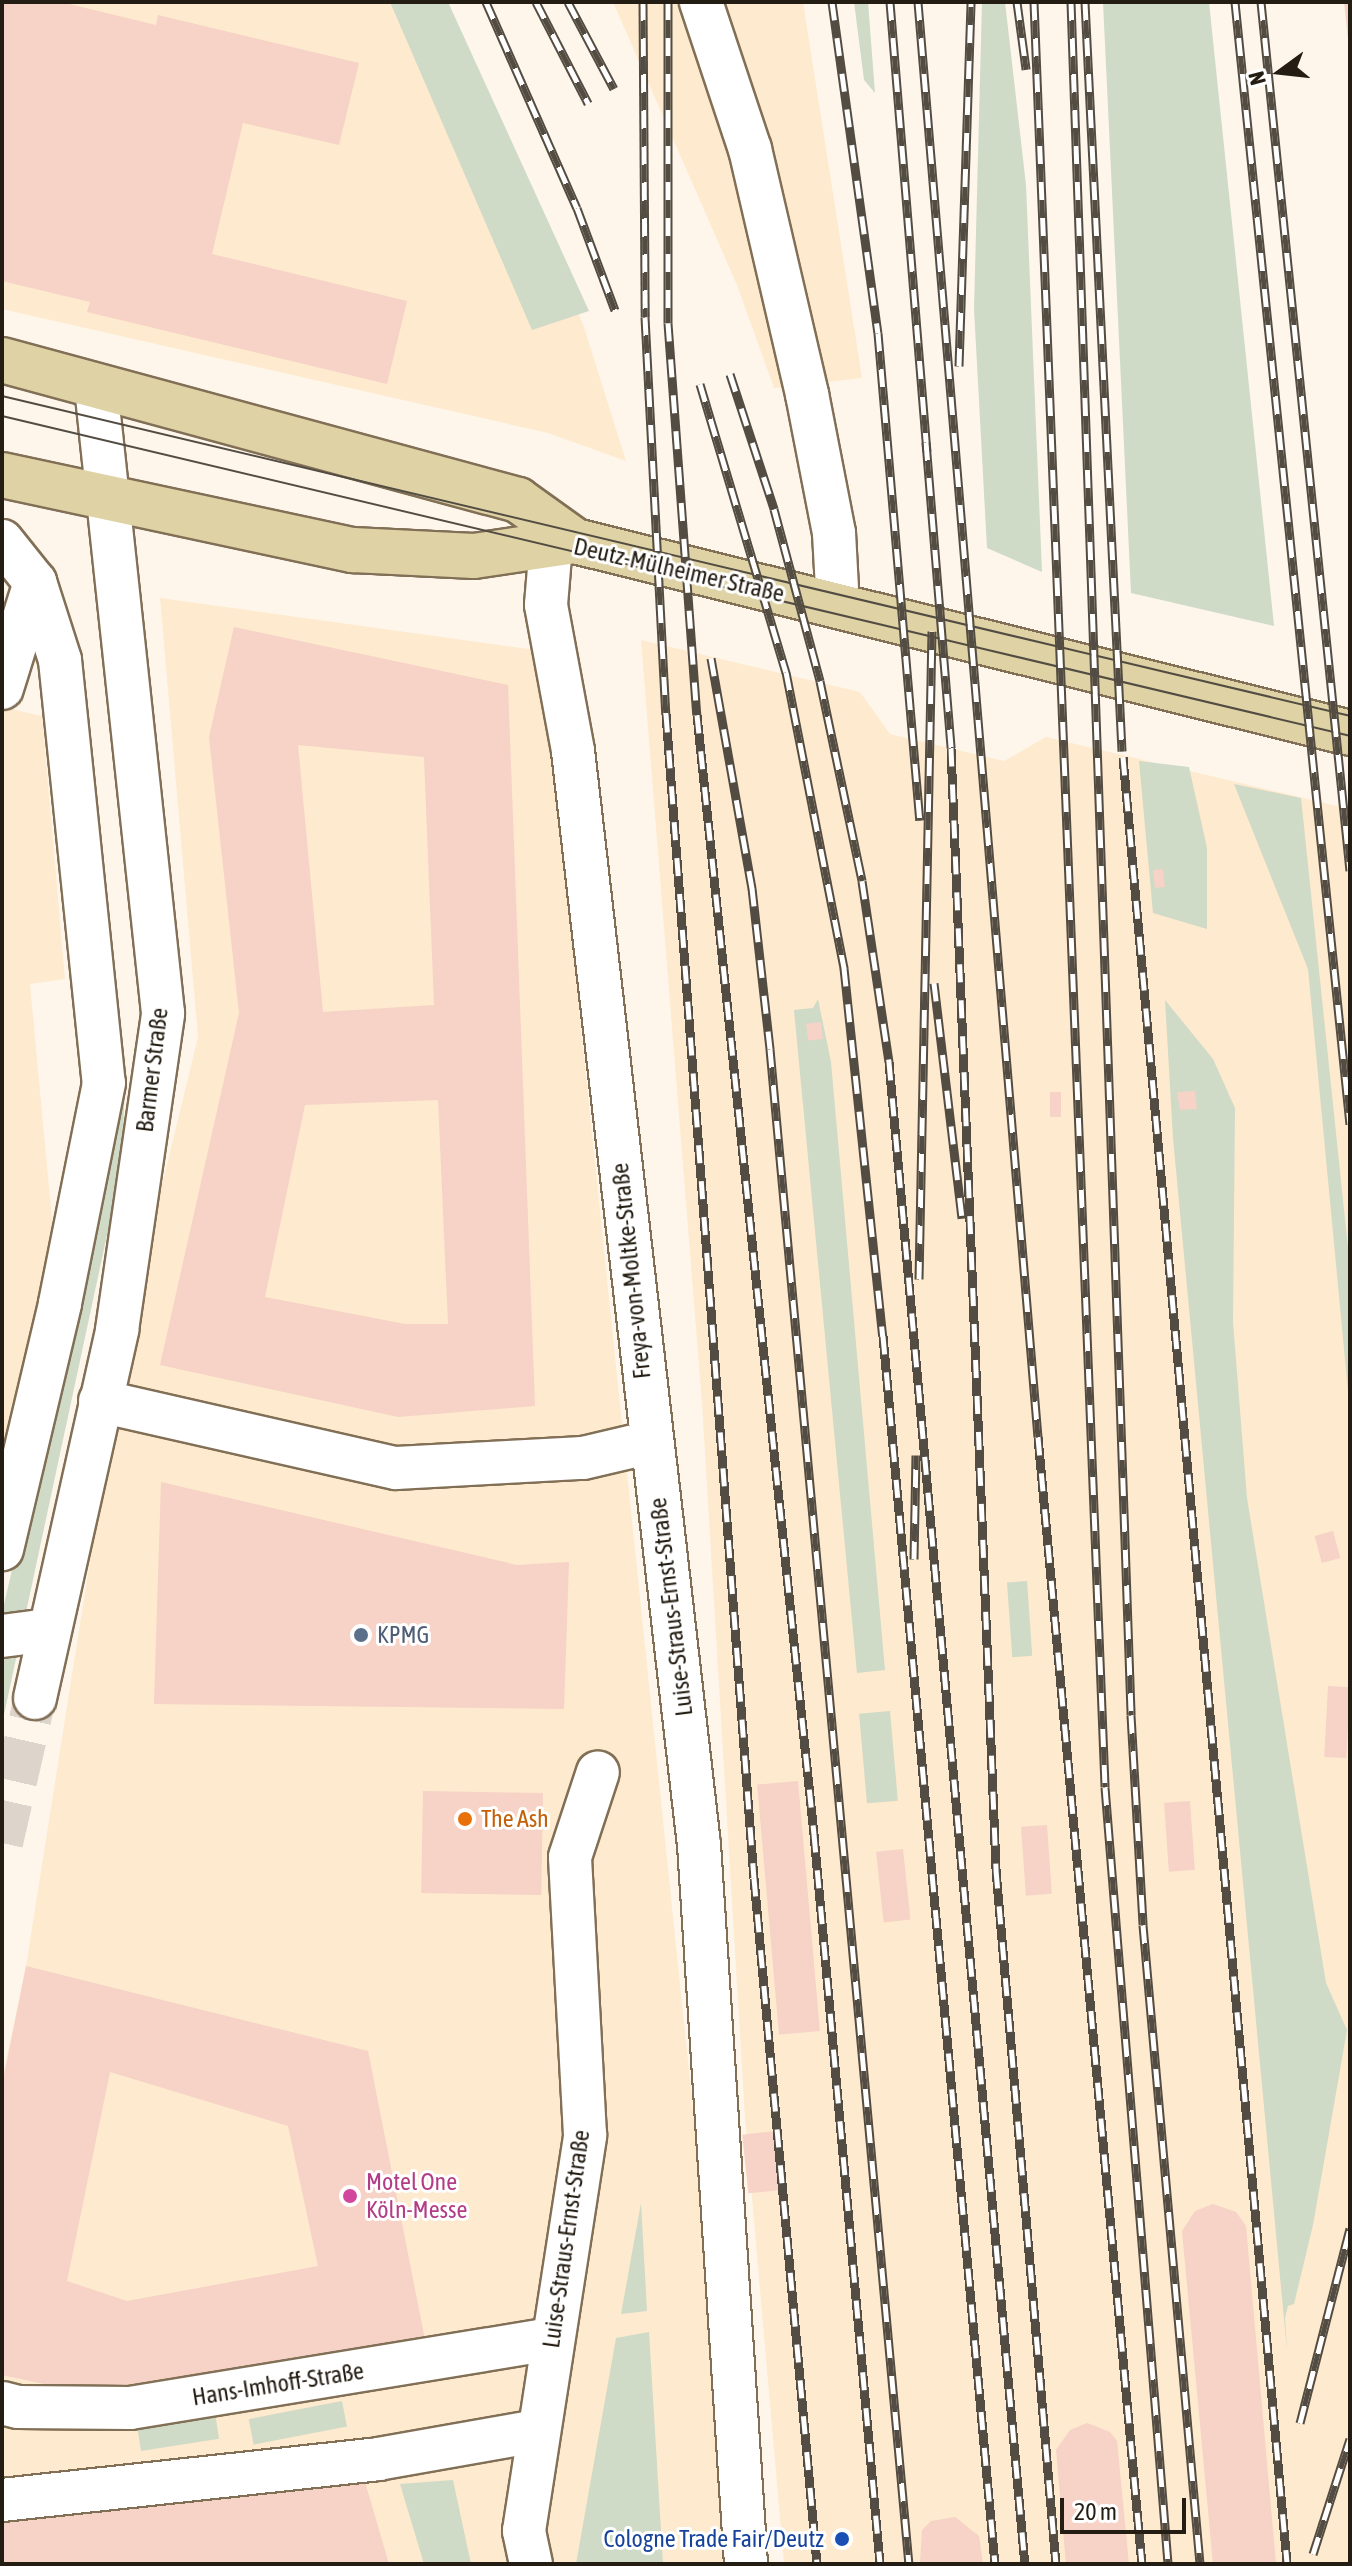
<!DOCTYPE html>
<meta charset="utf-8">
<style>
body{margin:0}
#map{position:relative;width:1352px;height:2566px;overflow:hidden;background:#fef6eb;font-family:"Asap Condensed",sans-serif}
div>[style]{position:absolute}
.built>*{inset:0;background:#feeace}
.green>*{inset:0;background:#cfdac7;transform-origin:0 0}
.building>*{inset:0;background:#f6d2c7;transform-origin:0 0}
.minor-tunnel>*{height:42px;margin-top:-21px;transform-origin:0;background:repeating-linear-gradient(90deg,#ddd5cb 0 42px,transparent 0 63px)}
.roads{filter:drop-shadow(2px 0 #816f56) drop-shadow(-2px 0 #816f56) drop-shadow(0 2px #816f56) drop-shadow(0 -2px #816f56)}
.minor>*{height:42px;margin:-21px;padding:0 21px;transform-origin:21px;border-radius:21px;background:#fff}
.major>*{height:44px;margin:-22px;padding:0 22px;transform-origin:22px;border-radius:22px;background:#dfd2a5}
.tram>*{height:2px;margin:-1px;padding:0 1px;transform-origin:1px;border-radius:1px;background:#534c42}
.rail>*{height:9px;margin-top:-4.5px;transform-origin:0;background:repeating-linear-gradient(90deg,#fff 0 18px,#534c42 0 36px);box-sizing:border-box;border-block:2px solid #534c42}
.dots>*{width:22px;height:22px;translate:-50% -50%;box-sizing:border-box;border:4px solid #fff;border-radius:50%}
span{translate:-50% -50%;white-space:nowrap;text-align:center;line-height:1.15;-webkit-text-stroke:6px #fff;paint-order:stroke}
.street-label{font-size:24px;color:#241d13}
.service-label{font-size:24px;color:#4e5e75}
.left{translate:0 -50%;text-align:left}
.food-label{font-size:24px;color:#c56008}
.hotel-label{font-size:24px;color:#b23c85}
.transit-label{font-size:24px;color:#164399}
.right{translate:-100% -50%;text-align:right}
.frame{position:absolute;inset:0;border:4px solid #241d13;pointer-events:none}
.north{position:absolute;left:1240px;top:32px;width:80px;height:80px;-webkit-text-stroke:6px #fff;paint-order:stroke;rotate:255deg;font-size:22px;font-weight:700;line-height:32px;text-align:center;color:#241d13}
.north::after{content:'';display:block;margin:auto;width:28px;height:36px;background:#241d13;clip-path:polygon(50% 0,100% 100%,50% 72%,0 100%)}
.scale{position:absolute;left:1060px;top:2498px;width:126px;height:36px;box-sizing:border-box;border:4px solid #241d13;border-top:0;padding-left:10px;font-size:24px;line-height:28px;white-space:nowrap;color:#241d13;-webkit-text-stroke:6px #fff;paint-order:stroke}
</style>
<div id="map">
<div class="built">
<div style="clip-path:polygon(2px 2px,436px 2px,583px 324px,626px 461px,548px 433px,2px 309px)"></div>
<div style="clip-path:polygon(613px 2px,803px 2px,862px 378px,774px 388px,737px 285px)"></div>
<div style="clip-path:polygon(160px 598px,542px 651px,740px 2564px,2px 2564px,2px 2080px,26px 1966px,126px 1333px,198px 1037px)"></div>
<div style="clip-path:polygon(641px 640px,860px 692px,890px 734px,1004px 761px,1046px 737px,1350px 809px,1350px 2564px,784px 2564px,745px 2118px,702px 1403px)"></div>
<div style="clip-path:polygon(2px 707px,42px 716px,65px 979px,30px 984px,55px 1252px,2px 1567px)"></div>
</div>
<div class="green">
<div style="clip-path:polygon(390px 2px,448px 2px,589px 311px,532px 330px)"></div>
<div style="clip-path:polygon(854px 2px,868px 2px,875px 93px,864px 80px)"></div>
<div style="clip-path:polygon(982px 2px,1005px 2px,1026px 185px,1042px 572px,987px 548px,974px 309px)"></div>
<div style="clip-path:polygon(1103px 2px,1209px 2px,1274px 626px,1131px 593px)"></div>
<div style="clip-path:polygon(1139px 761px,1189px 767px,1207px 848px,1207px 929px,1153px 913px)"></div>
<div style="clip-path:polygon(1234px 784px,1301px 798px,1350px 1267px,1350px 1412px,1308px 969px)"></div>
<div style="clip-path:polygon(818px 999px,831px 1062px,885px 1670px,857px 1673px,794px 1010px,813px 1008px)"></div>
<div style="clip-path:polygon(1165px 1000px,1213px 1059px,1235px 1108px,1233px 1322px,1247px 1498px,1326px 1983px,1347px 2030px,1313px 2225px,1294px 2304px,1288px 2306px,1285px 2318px,1287px 2351px,1173px 1138px)"></div>
<div style="clip-path:polygon(125px 1081px,122px 1165px,2px 1724px,2px 1613px)"></div>
<div style="left:1027px;top:1581px;width:75px;height:20px;rotate:86deg"></div>
<div style="left:890px;top:1711px;width:90px;height:31px;rotate:85deg"></div>
<div style="clip-path:polygon(641px 2203px,647px 2311px,621px 2314px)"></div>
<div style="clip-path:polygon(649px 2332px,663px 2564px,576px 2564px,616px 2338px)"></div>
<div style="left:342px;top:2401px;width:26px;height:95px;rotate:79deg"></div>
<div style="left:215px;top:2413px;width:26px;height:79px;rotate:81deg"></div>
<div style="clip-path:polygon(453px 2480px,471px 2564px,424px 2564px,400px 2484px)"></div>
</div>
<div class="building">
<div style="clip-path:polygon(2px 2px,61px 2px,156px 25px,158px 15px,359px 63px,339px 145px,243px 123px,212px 254px,407px 301px,387px 384px,87px 312px,90px 302px,2px 281px)"></div>
<div style="clip-path:polygon(1344px 2px,1350px 2px,1350px 39px,1348px 39px)"></div>
<div style="clip-path:polygon(evenodd,234px 627px,508px 685px,535px 1406px,398px 1417px,160px 1365px,239px 1013px,209px 737px,234px 627px,298px 745px,424px 757px,434px 1005px,323px 1012px,298px 745px,234px 627px,438px 1100px,448px 1324px,405px 1324px,265px 1297px,305px 1105px,438px 1100px)"></div>
<div style="left:1163px;top:869px;width:18px;height:10px;rotate:84deg"></div>
<div style="left:821px;top:1022px;width:17px;height:15px;rotate:83deg"></div>
<div style="clip-path:polygon(1195px 1091px,1197px 1109px,1180px 1110px,1177px 1092px)"></div>
<div style="left:1050px;top:1092px;width:11px;height:25px"></div>
<div style="clip-path:polygon(161px 1482px,517px 1565px,569px 1562px,564px 1709px,154px 1704px)"></div>
<div style="left:1333px;top:1531px;width:28px;height:19px;rotate:75deg"></div>
<div style="left:1328px;top:1686px;width:22px;height:71px;rotate:3deg"></div>
<div style="left:798px;top:1781px;width:251px;height:41px;rotate:85deg"></div>
<div style="left:423px;top:1791px;width:120px;height:102px;rotate:1deg"></div>
<div style="left:1190px;top:1801px;width:69px;height:26px;rotate:86deg"></div>
<div style="left:1047px;top:1825px;width:69px;height:26px;rotate:86deg"></div>
<div style="left:903px;top:1849px;width:71px;height:27px;rotate:84deg"></div>
<div style="clip-path:polygon(evenodd,26px 1966px,368px 2051px,426px 2345px,110px 2398px,2px 2375px,2px 2086px,26px 1966px,110px 2072px,288px 2126px,318px 2266px,127px 2301px,67px 2281px,110px 2072px)"></div>
<div style="left:777px;top:2131px;width:59px;height:35px;rotate:84deg"></div>
<div style="clip-path:polygon(1213px 2204px,1236px 2212px,1246px 2226px,1276px 2564px,1213px 2564px,1182px 2231px,1195px 2211px)"></div>
<div style="clip-path:polygon(1087px 2423px,1110px 2432px,1117px 2441px,1129px 2564px,1066px 2564px,1056px 2450px,1070px 2430px)"></div>
<div style="clip-path:polygon(365px 2482px,389px 2564px,2px 2564px,2px 2515px)"></div>
<div style="clip-path:polygon(955px 2517px,979px 2536px,983px 2564px,920px 2564px,922px 2530px,931px 2521px)"></div>
</div>
<div class="minor-tunnel">
<div style="left:2px;top:1843px;width:149px;rotate:-77.2deg"></div>
</div>
<div class="roads">
<div class="minor">
<div style="left:701px;top:2px;width:155px;rotate:71.6deg"></div>
<div style="left:750px;top:149px;width:252px;rotate:76.9deg"></div>
<div style="left:807px;top:394px;width:142px;rotate:79deg"></div>
<div style="left:834px;top:533px;width:74px;rotate:86.9deg"></div>
<div style="left:2px;top:541px;width:53px;rotate:51.2deg"></div>
<div style="left:35px;top:582px;width:82px;rotate:72.2deg"></div>
<div style="left:60px;top:660px;width:425px;rotate:84.1deg"></div>
<div style="left:104px;top:1083px;width:225px;rotate:101.3deg"></div>
<div style="left:60px;top:1304px;width:252px;rotate:103.3deg"></div>
<div style="left:551px;top:544px;width:61px;rotate:94.7deg"></div>
<div style="left:546px;top:605px;width:148px;rotate:79.5deg"></div>
<div style="left:573px;top:751px;width:1101px;rotate:83.43deg"></div>
<div style="left:699px;top:1845px;width:721px;rotate:86.26deg"></div>
<div style="left:2px;top:688px;width:111px;rotate:-72.7deg"></div>
<div style="left:100px;top:1401px;width:303px;rotate:12.8deg"></div>
<div style="left:396px;top:1468px;width:187px;rotate:-3.1deg"></div>
<div style="left:583px;top:1458px;width:70px;rotate:-13.2deg"></div>
<div style="left:2px;top:1636px;width:46px;rotate:-7.4deg"></div>
<div style="left:35px;top:1698px;width:377px;rotate:-77.4deg"></div>
<div style="left:117px;top:1330px;width:320px;rotate:-81.7deg"></div>
<div style="left:163px;top:1013px;width:630px;rotate:-96.11deg"></div>
<div style="left:2px;top:2403px;width:16px;rotate:14deg"></div>
<div style="left:18px;top:2407px;width:112px;rotate:0.5deg"></div>
<div style="left:130px;top:2408px;width:428px;rotate:-9.3deg"></div>
<div style="left:2px;top:2500px;width:378px;rotate:-6.2deg"></div>
<div style="left:378px;top:2459px;width:161px;rotate:-10deg"></div>
<div style="left:531px;top:2564px;width:34px;rotate:-102deg"></div>
<div style="left:524px;top:2531px;width:401px;rotate:-81.2deg"></div>
<div style="left:585px;top:2135px;width:278px;rotate:-93.1deg"></div>
<div style="left:570px;top:1857px;width:89px;rotate:-71.8deg"></div>
</div>
<div class="major">
<div style="left:2px;top:360px;width:535px;rotate:15.18deg"></div>
<div style="left:518px;top:500px;width:70px;rotate:35.7deg"></div>
<div style="left:2px;top:475px;width:359px;rotate:12.1deg"></div>
<div style="left:353px;top:550px;width:121px;rotate:2.8deg"></div>
<div style="left:474px;top:556px;width:102px;rotate:-8.4deg"></div>
<div style="left:575px;top:541px;width:798px;rotate:13.91deg"></div>
</div>
</div>
<div class="tram">
<div style="left:2px;top:396px;width:1385px;rotate:13.35deg"></div>
<div style="left:2px;top:416px;width:1385px;rotate:13.35deg"></div>
</div>
<div class="rail">
<div style="left:486px;top:2px;width:225px;rotate:66.2deg"></div>
<div style="left:577px;top:208px;width:109px;rotate:69.6deg"></div>
<div style="left:536px;top:2px;width:114px;rotate:62.8deg"></div>
<div style="left:568px;top:2px;width:98px;rotate:62.1deg"></div>
<div style="left:643px;top:2px;width:315px;rotate:89.6deg"></div>
<div style="left:645px;top:317px;width:398px;rotate:87deg"></div>
<div style="left:666px;top:714px;width:1167px;rotate:85.68deg"></div>
<div style="left:754px;top:1878px;width:689px;rotate:84.75deg"></div>
<div style="left:668px;top:2px;width:321px;rotate:90deg"></div>
<div style="left:668px;top:323px;width:393px;rotate:85.8deg"></div>
<div style="left:697px;top:715px;width:1125px;rotate:84.03deg"></div>
<div style="left:814px;top:1834px;width:733px;rotate:84.83deg"></div>
<div style="left:832px;top:2px;width:334px;rotate:82.1deg"></div>
<div style="left:878px;top:333px;width:489px;rotate:85.1deg"></div>
<div style="left:890px;top:2px;width:451px;rotate:85.3deg"></div>
<div style="left:918px;top:2px;width:1440px;rotate:85.22deg"></div>
<div style="left:1038px;top:1437px;width:1132px;rotate:84.73deg"></div>
<div style="left:1017px;top:2px;width:68px;rotate:82.3deg"></div>
<div style="left:1034px;top:2px;width:1786px;rotate:87.72deg"></div>
<div style="left:1105px;top:1787px;width:780px;rotate:85.36deg"></div>
<div style="left:1071px;top:2px;width:1714px;rotate:87.99deg"></div>
<div style="left:1131px;top:1715px;width:210px;rotate:86.7deg"></div>
<div style="left:1143px;top:1925px;width:642px;rotate:84.9deg"></div>
<div style="left:1085px;top:2px;width:750px;rotate:87.17deg"></div>
<div style="left:1235px;top:2px;width:1128px;rotate:84.15deg"></div>
<div style="left:1261px;top:2px;width:873px;rotate:84.15deg"></div>
<div style="left:959px;top:366px;width:364px;rotate:-88.1deg"></div>
<div style="left:730px;top:374px;width:142px;rotate:71.9deg"></div>
<div style="left:774px;top:509px;width:178px;rotate:75deg"></div>
<div style="left:820px;top:681px;width:204px;rotate:78.1deg"></div>
<div style="left:862px;top:881px;width:183px;rotate:81.5deg"></div>
<div style="left:889px;top:1062px;width:1508px;rotate:84.83deg"></div>
<div style="left:700px;top:384px;width:301px;rotate:73.4deg"></div>
<div style="left:786px;top:672px;width:302px;rotate:78.9deg"></div>
<div style="left:844px;top:968px;width:370px;rotate:84deg"></div>
<div style="left:883px;top:1336px;width:1233px;rotate:84.79deg"></div>
<div style="left:926px;top:442px;width:307px;rotate:85.3deg"></div>
<div style="left:951px;top:748px;width:1123px;rotate:87.7deg"></div>
<div style="left:996px;top:1870px;width:697px;rotate:85.06deg"></div>
<div style="left:711px;top:658px;width:234px;rotate:79.9deg"></div>
<div style="left:752px;top:888px;width:162px;rotate:83.6deg"></div>
<div style="left:770px;top:1049px;width:1521px;rotate:84.76deg"></div>
<div style="left:1123px;top:757px;width:1814px;rotate:84.81deg"></div>
<div style="left:934px;top:983px;width:237px;rotate:83.2deg"></div>
<div style="left:919px;top:1279px;width:648px;rotate:-88.85deg"></div>
<div style="left:914px;top:1559px;width:104px;rotate:-88.9deg"></div>
<div style="left:1300px;top:2423px;width:201px;rotate:-75.6deg"></div>
<div style="left:1313px;top:2554px;width:121px;rotate:-72.2deg"></div>
</div>
<div class="dots">
<div style="left:361px;top:1635px;background:#5c6f8a"></div>
<div style="left:465px;top:1819px;background:#e8710a"></div>
<div style="left:350px;top:2196px;background:#d1479c"></div>
<div style="left:842px;top:2539px;background:#1a4fb4"></div>
</div>
<div class="street-label">
<span style="left:679px;top:570px;rotate:13deg">Deutz-Mülheimer Straße</span>
<span style="left:152px;top:1070px;rotate:-83deg">Barmer Straße</span>
<span style="left:631px;top:1271px;rotate:-96deg">Freya-von-Moltke-Straße</span>
<span style="left:671px;top:1607px;rotate:-97deg">Luise-Straus-Ernst-Straße</span>
<span style="left:566px;top:2239px;rotate:-82deg">Luise-Straus-Ernst-Straße</span>
<span style="left:278px;top:2384px;rotate:-9deg">Hans-Imhoff-Straße</span>
</div>
<div class="service-label">
<span class="left" style="left:377px;top:1635px">KPMG</span>
</div>
<div class="food-label">
<span class="left" style="left:481px;top:1819px">The Ash</span>
</div>
<div class="hotel-label">
<span class="left" style="left:366px;top:2196px">Motel One<br>Köln-Messe</span>
</div>
<div class="transit-label">
<span class="right" style="left:824px;top:2539px">Cologne Trade Fair/Deutz</span>
</div>
<div class="frame"></div>
<div class="north">N</div>
<div class="scale">20 m</div>
</div>
